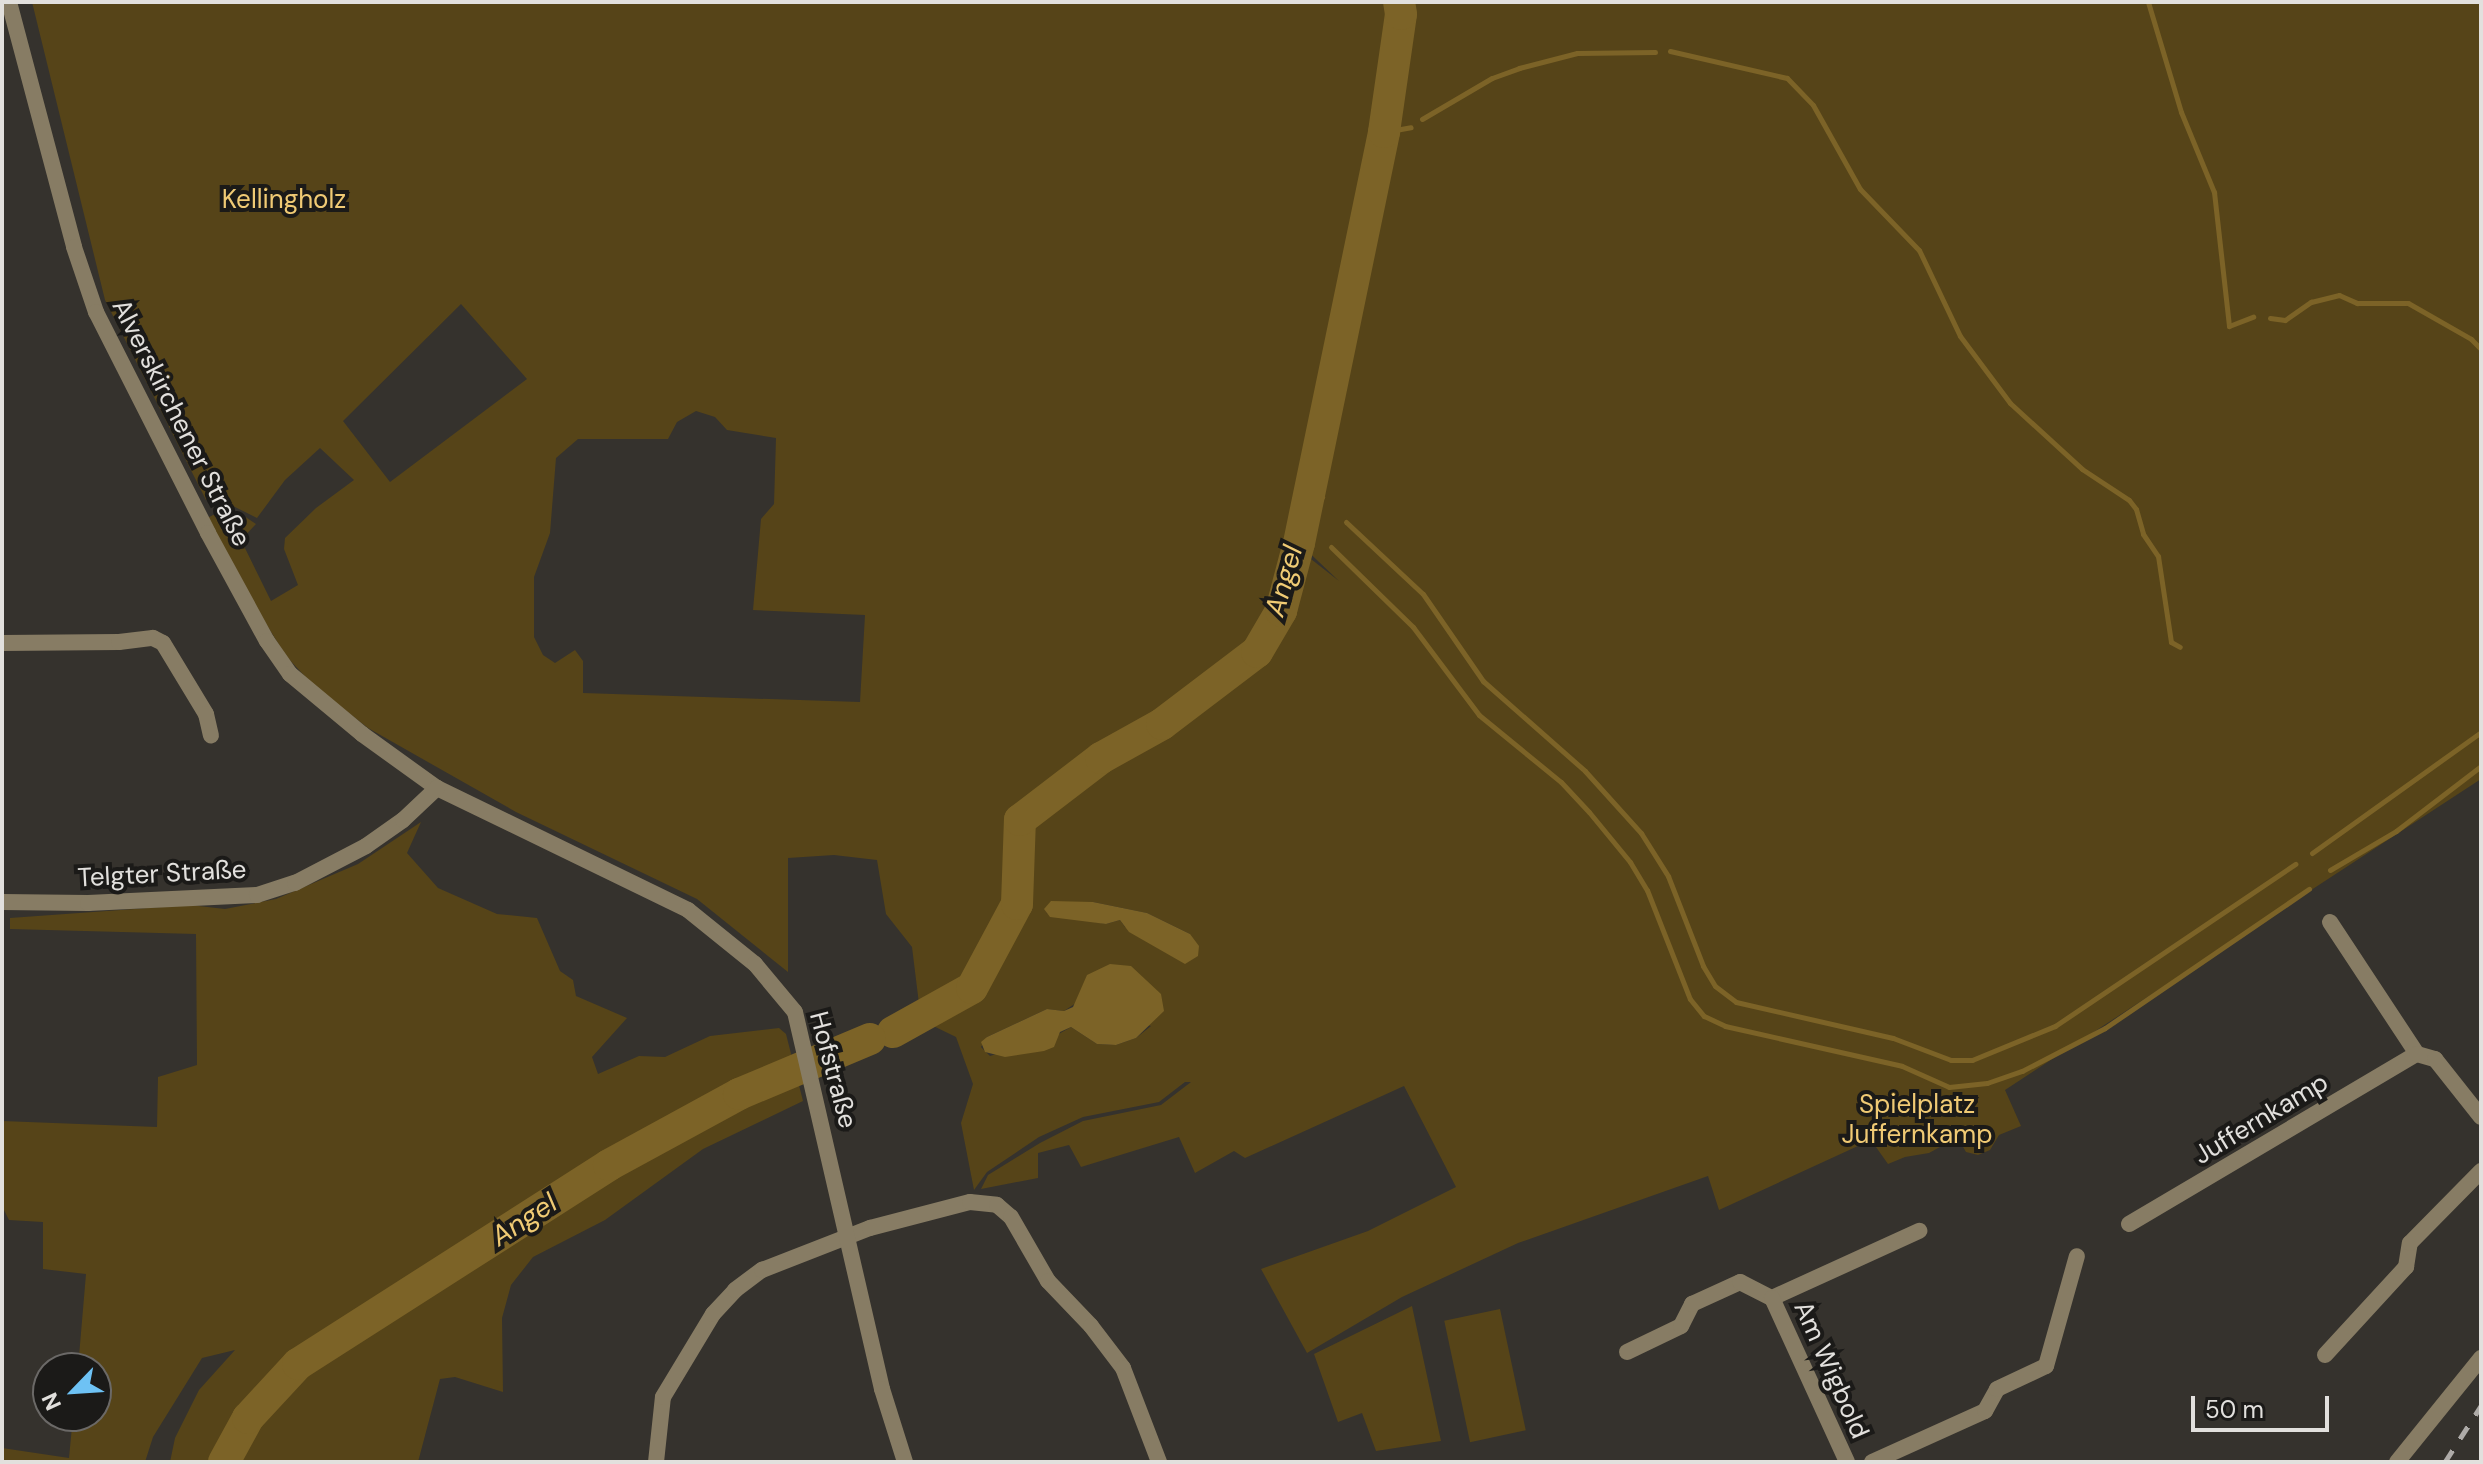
<!DOCTYPE html>
<meta charset="utf-8">
<style>
body{margin:0}
#map{position:relative;width:2483px;height:1464px;overflow:hidden;background:#35322d;font-family:"DM Sans",sans-serif}
div>[style]{position:absolute}
.green>*{inset:0;background:#564418;transform-origin:0 0}
.water>*{inset:0;background:#7c6327}
.stream>*{height:5px;margin:-2.5px;padding:0 2.5px;transform-origin:2.5px;border-radius:2.5px;background:#7c6327}
.river>*{height:32px;margin:-16px;padding:0 16px;transform-origin:16px;border-radius:16px;background:#7c6327}
.minor>*{height:16px;margin:-8px;padding:0 8px;transform-origin:8px;border-radius:8px;background:#877c64}
.tertiary>*{height:16px;margin:-8px;padding:0 8px;transform-origin:8px;border-radius:8px;background:#877c64}
.rail>*{height:5px;margin-top:-2.5px;transform-origin:0;background:repeating-linear-gradient(90deg,#aeaba8 0 14px,transparent 0 28px)}
span{translate:-50% -50%;white-space:nowrap;text-align:center;line-height:1.15;-webkit-text-stroke:8px #1b1a18;paint-order:stroke}
.park-label{font-size:26px;color:#f0ca74}
.street-label{font-size:26px;color:#e2e0dd}
.water-label{font-size:28px;color:#f0cb74;font-style:italic}
.frame{position:absolute;inset:0;border:4px solid #e2e0dd;pointer-events:none}
.north{position:absolute;left:32px;top:1352px;width:80px;height:80px;box-sizing:border-box;background:#1b1a18;border:2px solid #6b6967;border-radius:50%;rotate:245deg;font-size:22px;font-weight:700;line-height:32px;text-align:center;color:#e2e0dd}
.north::after{content:'';display:block;margin:auto;width:28px;height:36px;background:#6ec2f4;clip-path:polygon(50% 0,100% 100%,50% 72%,0 100%)}
.scale{position:absolute;left:2191px;top:1396px;width:138px;height:36px;box-sizing:border-box;border:4px solid #e2e0dd;border-top:0;padding-left:10px;font-size:24px;line-height:28px;white-space:nowrap;color:#e2e0dd;-webkit-text-stroke:6px #1b1a18;paint-order:stroke}
</style>
<div id="map">
<div class="green">
<div style="clip-path:polygon(evenodd,32px 2px,2481px 2px,2481px 779px,2005px 1090px,2021px 1126px,1999px 1135px,1990px 1150px,1978px 1155px,1966px 1152px,1956px 1135px,1948px 1136px,1940px 1147px,1929px 1153px,1905px 1157px,1888px 1164px,1871px 1140px,1719px 1210px,1708px 1176px,1518px 1243px,1402px 1297px,1307px 1353px,1261px 1269px,1368px 1231px,1456px 1187px,1404px 1086px,1245px 1158px,1234px 1151px,1195px 1173px,1179px 1137px,1081px 1167px,1069px 1145px,1038px 1153px,1038px 1178px,981px 1189px,988px 1175px,1040px 1143px,1083px 1121px,1161px 1105px,1191px 1082px,1185px 1082px,1159px 1102px,1083px 1117px,1039px 1137px,987px 1172px,974px 1190px,961px 1123px,973px 1084px,956px 1037px,921px 1020px,912px 947px,886px 914px,877px 860px,834px 855px,788px 858px,788px 972px,697px 899px,516px 812px,368px 728px,313px 685px,286px 656px,202px 521px,213px 515px,241px 514px,256px 524px,241px 540px,271px 601px,298px 585px,284px 549px,285px 538px,316px 508px,354px 480px,320px 448px,285px 480px,257px 518px,231px 505px,206px 500px,105px 300px,32px 2px,461px 304px,527px 379px,390px 482px,343px 421px,461px 304px,32px 2px,696px 411px,715px 417px,727px 430px,776px 438px,774px 504px,761px 519px,753px 610px,865px 615px,860px 702px,583px 693px,583px 661px,575px 650px,555px 663px,543px 655px,534px 637px,534px 577px,550px 533px,556px 458px,578px 439px,668px 439px,677px 422px,696px 411px,32px 2px,1288px 522px,1299px 543px,1339px 581px,1302px 552px,1288px 605px,1261px 659px,1029px 820px,1015px 809px,1098px 751px,1167px 712px,1235px 658px,1267px 615px,1288px 522px,32px 2px,1093px 902px,1147px 913px,1190px 934px,1125px 927px,1120px 920px,1106px 924px,1046px 913px,1093px 902px,32px 2px,1076px 1003px,1151px 1026px,1136px 1038px,1116px 1045px,1097px 1044px,1071px 1027px,1057px 1035px,990px 1056px,981px 1047px,987px 1037px,1047px 1009px,1064px 1011px,1076px 1003px)"></div>
<div style="clip-path:polygon(421px 822px,407px 853px,438px 888px,497px 914px,537px 918px,560px 971px,573px 980px,576px 996px,627px 1018px,592px 1057px,598px 1074px,639px 1056px,665px 1057px,710px 1036px,779px 1028px,786px 1034px,803px 1101px,703px 1149px,605px 1220px,533px 1257px,511px 1285px,502px 1318px,503px 1392px,455px 1377px,440px 1379px,418px 1462px,170px 1462px,175px 1438px,199px 1390px,235px 1350px,202px 1358px,153px 1437px,145px 1462px,2px 1462px,2px 1448px,69px 1458px,73px 1416px,96px 1416px,96px 1368px,78px 1368px,86px 1274px,43px 1269px,43px 1222px,9px 1220px,2px 1206px,2px 1121px,157px 1127px,158px 1077px,197px 1065px,196px 934px,10px 929px,10px 918px,190px 905px,225px 909px,276px 899px,358px 864px)"></div>
<div style="clip-path:polygon(1412px 1306px,1441px 1441px,1376px 1451px,1362px 1413px,1338px 1422px,1314px 1354px)"></div>
<div style="left:1500px;top:1309px;width:124px;height:57px;rotate:78deg"></div>
</div>
<div class="water">
<div style="clip-path:polygon(1051px 901px,1093px 902px,1147px 913px,1190px 934px,1199px 946px,1198px 956px,1185px 964px,1129px 932px,1120px 920px,1106px 924px,1050px 917px,1044px 909px)"></div>
<div style="clip-path:polygon(1110px 964px,1131px 966px,1161px 994px,1164px 1011px,1136px 1038px,1116px 1045px,1097px 1044px,1071px 1027px,1060px 1032px,1054px 1047px,1044px 1051px,1005px 1057px,985px 1052px,981px 1042px,987px 1037px,1047px 1009px,1064px 1011px,1073px 1007px,1087px 975px)"></div>
</div>
<div class="stream">
<div style="left:2148px;top:2px;width:115px;rotate:73.3deg"></div>
<div style="left:2181px;top:112px;width:87px;rotate:67.6deg"></div>
<div style="left:2214px;top:192px;width:135px;rotate:83.6deg"></div>
<div style="left:2229px;top:326px;width:26px;rotate:-21deg"></div>
<div style="left:1670px;top:51px;width:120px;rotate:13deg"></div>
<div style="left:1787px;top:78px;width:37px;rotate:46deg"></div>
<div style="left:1813px;top:105px;width:96px;rotate:60.8deg"></div>
<div style="left:1860px;top:189px;width:85px;rotate:46deg"></div>
<div style="left:1919px;top:250px;width:95px;rotate:64.5deg"></div>
<div style="left:1960px;top:336px;width:84px;rotate:53.3deg"></div>
<div style="left:2010px;top:403px;width:98px;rotate:42.5deg"></div>
<div style="left:2082px;top:469px;width:56px;rotate:33.4deg"></div>
<div style="left:2129px;top:500px;width:11px;rotate:52deg"></div>
<div style="left:2136px;top:509px;width:26px;rotate:74deg"></div>
<div style="left:2143px;top:534px;width:27px;rotate:56deg"></div>
<div style="left:2158px;top:556px;width:87px;rotate:81.4deg"></div>
<div style="left:2171px;top:642px;width:10px;rotate:29deg"></div>
<div style="left:1422px;top:119px;width:81px;rotate:-30.4deg"></div>
<div style="left:1492px;top:78px;width:29px;rotate:-20deg"></div>
<div style="left:1519px;top:68px;width:60px;rotate:-14.5deg"></div>
<div style="left:1577px;top:53px;width:78px;rotate:-0.7deg"></div>
<div style="left:1384px;top:132px;width:27px;rotate:-10deg"></div>
<div style="left:2270px;top:318px;width:15px;rotate:8deg"></div>
<div style="left:2285px;top:320px;width:32px;rotate:-35deg"></div>
<div style="left:2311px;top:302px;width:29px;rotate:-14deg"></div>
<div style="left:2339px;top:295px;width:20px;rotate:24deg"></div>
<div style="left:2357px;top:303px;width:51px"></div>
<div style="left:2408px;top:303px;width:73px;rotate:29.7deg"></div>
<div style="left:2471px;top:339px;width:14px;rotate:45deg"></div>
<div style="left:1310px;top:490px;width:14px;rotate:30deg"></div>
<div style="left:1346px;top:522px;width:105px;rotate:43.1deg"></div>
<div style="left:1423px;top:594px;width:106px;rotate:55.4deg"></div>
<div style="left:1483px;top:681px;width:136px;rotate:41.4deg"></div>
<div style="left:1585px;top:771px;width:84px;rotate:47.9deg"></div>
<div style="left:1641px;top:833px;width:51px;rotate:57.9deg"></div>
<div style="left:1668px;top:876px;width:97px;rotate:68.7deg"></div>
<div style="left:1703px;top:966px;width:23px;rotate:59deg"></div>
<div style="left:1715px;top:986px;width:26px;rotate:37deg"></div>
<div style="left:1736px;top:1002px;width:161px;rotate:12.9deg"></div>
<div style="left:1893px;top:1038px;width:62px;rotate:20.8deg"></div>
<div style="left:1951px;top:1060px;width:21px"></div>
<div style="left:1972px;top:1060px;width:90px;rotate:-22.3deg"></div>
<div style="left:2055px;top:1026px;width:290px;rotate:-34deg"></div>
<div style="left:1302px;top:527px;width:13px;rotate:27deg"></div>
<div style="left:1331px;top:547px;width:115px;rotate:44.3deg"></div>
<div style="left:1413px;top:627px;width:110px;rotate:53.1deg"></div>
<div style="left:1479px;top:715px;width:106px;rotate:39.3deg"></div>
<div style="left:1561px;top:782px;width:41px;rotate:47deg"></div>
<div style="left:1589px;top:812px;width:65px;rotate:50.6deg"></div>
<div style="left:1630px;top:862px;width:33px;rotate:59deg"></div>
<div style="left:1647px;top:890px;width:117px;rotate:68.5deg"></div>
<div style="left:1690px;top:999px;width:22px;rotate:51deg"></div>
<div style="left:1704px;top:1016px;width:23px;rotate:25deg"></div>
<div style="left:1725px;top:1026px;width:181px;rotate:12.7deg"></div>
<div style="left:1902px;top:1066px;width:51px;rotate:24.1deg"></div>
<div style="left:1949px;top:1087px;width:38px;rotate:-6deg"></div>
<div style="left:1987px;top:1083px;width:37px;rotate:-19deg"></div>
<div style="left:2022px;top:1071px;width:93px;rotate:-27.4deg"></div>
<div style="left:2105px;top:1028px;width:247px;rotate:-34.3deg"></div>
<div style="left:2312px;top:853px;width:208px;rotate:-35.6deg"></div>
<div style="left:2330px;top:870px;width:77px;rotate:-30.6deg"></div>
<div style="left:2396px;top:831px;width:107px;rotate:-37.4deg"></div>
</div>
<div class="river">
<div style="left:893px;top:1032px;width:90px;rotate:-29.1deg"></div>
<div style="left:972px;top:988px;width:95px;rotate:-61.8deg"></div>
<div style="left:1017px;top:904px;width:84px;rotate:-88deg"></div>
<div style="left:1020px;top:820px;width:102px;rotate:-37.4deg"></div>
<div style="left:1101px;top:758px;width:70px;rotate:-29.1deg"></div>
<div style="left:1162px;top:724px;width:119px;rotate:-37.2deg"></div>
<div style="left:1257px;top:652px;width:48px;rotate:-59.7deg"></div>
<div style="left:1281px;top:611px;width:70px;rotate:-75.2deg"></div>
<div style="left:1299px;top:543px;width:420px;rotate:-78.3deg"></div>
<div style="left:1384px;top:132px;width:119px;rotate:-81.8deg"></div>
<div style="left:1401px;top:14px;width:12px;rotate:-99deg"></div>
<div style="left:224px;top:1462px;width:50px;rotate:-61.4deg"></div>
<div style="left:248px;top:1418px;width:74px;rotate:-47.2deg"></div>
<div style="left:298px;top:1364px;width:369px;rotate:-32.6deg"></div>
<div style="left:609px;top:1165px;width:148px;rotate:-28.6deg"></div>
<div style="left:739px;top:1094px;width:142px;rotate:-22.8deg"></div>
</div>
<div class="minor">
<div style="left:2px;top:643px;width:117px;rotate:-0.5deg"></div>
<div style="left:119px;top:642px;width:34px;rotate:-7deg"></div>
<div style="left:153px;top:638px;width:11px;rotate:27deg"></div>
<div style="left:163px;top:643px;width:83px;rotate:58.8deg"></div>
<div style="left:206px;top:714px;width:22px;rotate:77deg"></div>
<div style="left:2330px;top:922px;width:158px;rotate:56.6deg"></div>
<div style="left:2129px;top:1224px;width:334px;rotate:-30.6deg"></div>
<div style="left:2417px;top:1054px;width:19px;rotate:16deg"></div>
<div style="left:2435px;top:1059px;width:74px;rotate:51.6deg"></div>
<div style="left:1772px;top:1298px;width:162px;rotate:-24.5deg"></div>
<div style="left:1627px;top:1352px;width:60px;rotate:-25.7deg"></div>
<div style="left:1681px;top:1326px;width:25px;rotate:-63deg"></div>
<div style="left:1692px;top:1304px;width:53px;rotate:-24.6deg"></div>
<div style="left:1740px;top:1282px;width:36px;rotate:27deg"></div>
<div style="left:1772px;top:1298px;width:180px;rotate:65.4deg"></div>
<div style="left:2325px;top:1355px;width:120px;rotate:-47.4deg"></div>
<div style="left:2406px;top:1267px;width:24px;rotate:-81deg"></div>
<div style="left:2410px;top:1243px;width:101px;rotate:-45.4deg"></div>
<div style="left:656px;top:1462px;width:65px;rotate:-83.9deg"></div>
<div style="left:663px;top:1397px;width:97px;rotate:-58.9deg"></div>
<div style="left:713px;top:1314px;width:33px;rotate:-47deg"></div>
<div style="left:735px;top:1290px;width:34px;rotate:-37deg"></div>
<div style="left:762px;top:1270px;width:116px;rotate:-21.3deg"></div>
<div style="left:870px;top:1228px;width:103px;rotate:-14.6deg"></div>
<div style="left:970px;top:1202px;width:27px;rotate:6deg"></div>
<div style="left:997px;top:1205px;width:18px;rotate:41deg"></div>
<div style="left:1011px;top:1217px;width:74px;rotate:60deg"></div>
<div style="left:1048px;top:1281px;width:62px;rotate:46.3deg"></div>
<div style="left:1091px;top:1326px;width:53px;rotate:52.7deg"></div>
<div style="left:1123px;top:1368px;width:101px;rotate:69deg"></div>
<div style="left:1872px;top:1462px;width:124px;rotate:-24.3deg"></div>
<div style="left:1985px;top:1411px;width:25px;rotate:-61deg"></div>
<div style="left:1997px;top:1389px;width:54px;rotate:-25.1deg"></div>
<div style="left:2046px;top:1366px;width:114px;rotate:-74.3deg"></div>
</div>
<div class="tertiary">
<div style="left:9px;top:2px;width:253px;rotate:75.1deg"></div>
<div style="left:74px;top:247px;width:69px;rotate:71.3deg"></div>
<div style="left:96px;top:312px;width:248px;rotate:63.1deg"></div>
<div style="left:208px;top:533px;width:123px;rotate:61.4deg"></div>
<div style="left:267px;top:641px;width:40px;rotate:55.1deg"></div>
<div style="left:290px;top:674px;width:94px;rotate:39.8deg"></div>
<div style="left:362px;top:734px;width:92px;rotate:35.8deg"></div>
<div style="left:437px;top:788px;width:279px;rotate:25.9deg"></div>
<div style="left:688px;top:910px;width:86px;rotate:38.9deg"></div>
<div style="left:755px;top:964px;width:62px;rotate:50.2deg"></div>
<div style="left:795px;top:1012px;width:387px;rotate:77deg"></div>
<div style="left:882px;top:1389px;width:77px;rotate:72.5deg"></div>
<div style="left:2px;top:902px;width:86px;rotate:0.7deg"></div>
<div style="left:88px;top:903px;width:169px;rotate:-2.7deg"></div>
<div style="left:257px;top:895px;width:40px;rotate:-18deg"></div>
<div style="left:295px;top:883px;width:80px;rotate:-27.5deg"></div>
<div style="left:366px;top:846px;width:45px;rotate:-35.1deg"></div>
<div style="left:403px;top:820px;width:47px;rotate:-43.3deg"></div>
<div style="left:2397px;top:1462px;width:134px;rotate:-51.1deg"></div>
</div>
<div class="rail">
<div style="left:2445px;top:1462px;width:67px;rotate:-57.3deg"></div>
</div>
<div class="park-label">
<span style="left:284px;top:200px">Kellingholz</span>
<span style="left:1917px;top:1120px">Spielplatz<br>Juffernkamp</span>
</div>
<div class="street-label">
<span style="left:181px;top:423px;rotate:63deg">Alverskirchener Straße</span>
<span style="left:162px;top:874px;rotate:-3deg">Telgter Straße</span>
<span style="left:833px;top:1070px;rotate:75deg">Hofstraße</span>
<span style="left:2261px;top:1119px;rotate:-31deg">Juffernkamp</span>
<span style="left:1831px;top:1370px;rotate:66deg">Am Wigbold</span>
</div>
<div class="water-label">
<span style="left:1284px;top:581px;rotate:-74deg">Angel</span>
<span style="left:524px;top:1220px;rotate:-33deg">Angel</span>
</div>
<div class="frame"></div>
<div class="north">N</div>
<div class="scale">50 m</div>
</div>
